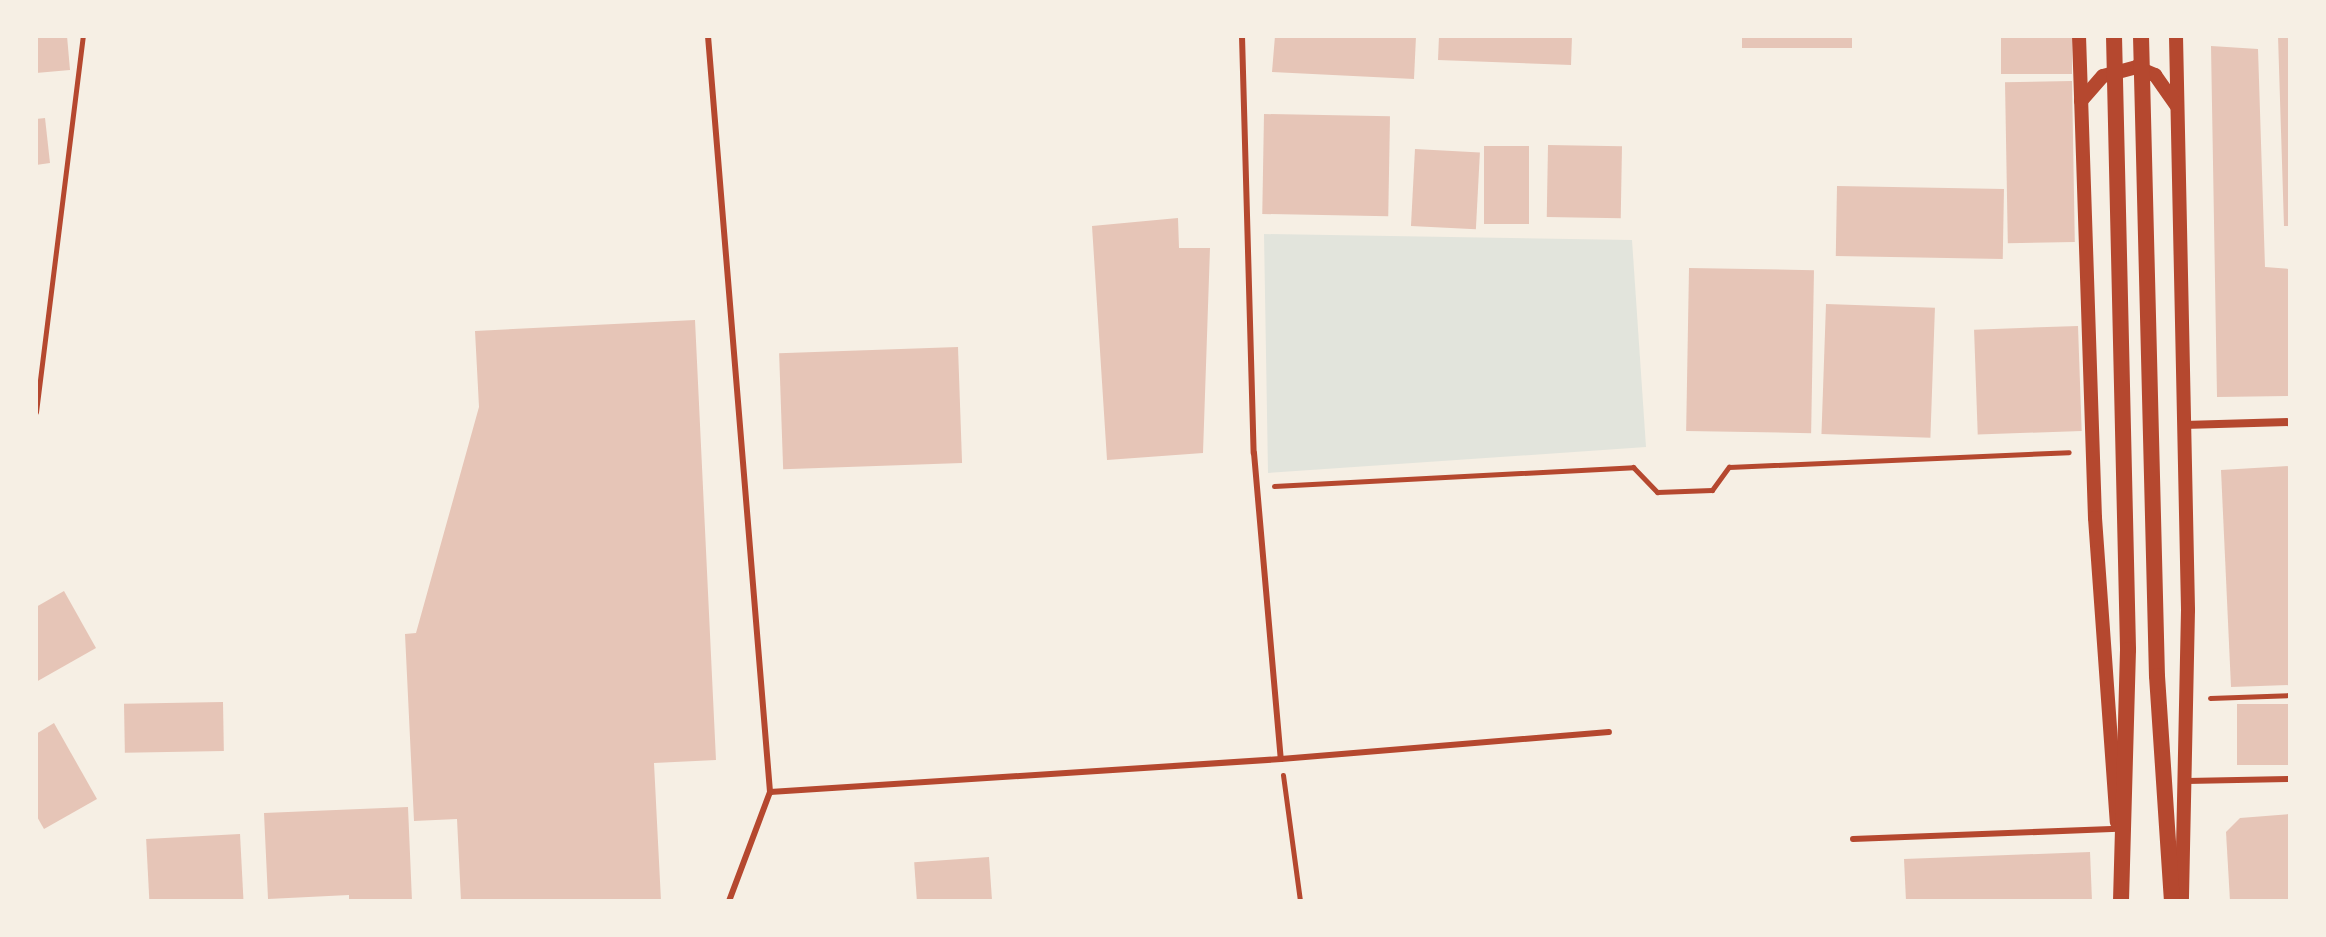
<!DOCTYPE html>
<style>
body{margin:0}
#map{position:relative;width:2326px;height:937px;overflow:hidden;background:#f6efe4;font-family:"Space Grotesk",sans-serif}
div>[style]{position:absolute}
.green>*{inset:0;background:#e2e4dc}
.building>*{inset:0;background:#e6c5b7;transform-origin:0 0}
.path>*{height:5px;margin:-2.5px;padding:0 2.5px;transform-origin:2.5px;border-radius:2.5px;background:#b5482f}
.service>*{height:6px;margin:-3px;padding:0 3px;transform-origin:3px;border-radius:3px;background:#b5482f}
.minor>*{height:8px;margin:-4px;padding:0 4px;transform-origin:4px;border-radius:4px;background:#b5482f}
.tertiary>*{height:14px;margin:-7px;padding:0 7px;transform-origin:7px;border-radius:7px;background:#b5482f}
.secondary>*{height:16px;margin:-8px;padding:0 8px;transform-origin:8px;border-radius:8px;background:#b5482f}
span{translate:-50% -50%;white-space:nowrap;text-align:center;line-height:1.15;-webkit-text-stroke:7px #f6efe4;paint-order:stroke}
.frame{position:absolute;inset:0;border:38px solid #f6efe4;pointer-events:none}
</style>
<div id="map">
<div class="green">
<div style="clip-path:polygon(1264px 234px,1632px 240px,1646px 447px,1268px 473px)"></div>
</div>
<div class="building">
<div style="clip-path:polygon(36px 36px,67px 36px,70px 70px,36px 73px)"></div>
<div style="clip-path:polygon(1275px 36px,1416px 36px,1414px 79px,1272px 72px)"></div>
<div style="clip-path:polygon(1439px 36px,1572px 36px,1571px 65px,1438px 60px)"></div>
<div style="left:1742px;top:36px;width:110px;height:12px"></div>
<div style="left:2001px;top:36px;width:71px;height:38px"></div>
<div style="clip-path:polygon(2278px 36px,2290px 36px,2290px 226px,2284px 226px)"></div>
<div style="clip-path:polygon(2211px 46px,2258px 49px,2265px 267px,2290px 269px,2290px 396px,2217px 397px)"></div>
<div style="left:2072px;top:81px;width:161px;height:67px;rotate:89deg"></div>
<div style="left:1264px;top:114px;width:126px;height:100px;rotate:1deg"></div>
<div style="clip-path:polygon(45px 118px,50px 163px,36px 165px,36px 119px)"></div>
<div style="left:1548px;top:145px;width:74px;height:72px;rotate:1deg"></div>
<div style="left:1484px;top:146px;width:45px;height:78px"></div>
<div style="left:1415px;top:149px;width:65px;height:77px;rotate:3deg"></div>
<div style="left:1837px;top:186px;width:167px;height:70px;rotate:1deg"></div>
<div style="clip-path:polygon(1178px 218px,1179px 248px,1210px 248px,1203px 453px,1107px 460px,1092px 226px)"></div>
<div style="left:1689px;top:268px;width:125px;height:163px;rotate:1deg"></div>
<div style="left:1826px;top:304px;width:109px;height:130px;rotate:2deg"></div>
<div style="clip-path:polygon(695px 320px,716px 760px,654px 763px,661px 901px,461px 901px,457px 819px,414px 821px,405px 634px,416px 633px,479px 407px,475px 331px)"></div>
<div style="left:2078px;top:326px;width:105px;height:104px;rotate:88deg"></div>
<div style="left:958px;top:347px;width:116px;height:179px;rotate:88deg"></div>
<div style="clip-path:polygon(2290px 466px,2290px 685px,2231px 687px,2221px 470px)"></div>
<div style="clip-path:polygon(64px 591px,96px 648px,36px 682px,36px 607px)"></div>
<div style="left:223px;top:702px;width:49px;height:99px;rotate:89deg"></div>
<div style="left:2290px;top:704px;width:61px;height:53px;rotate:90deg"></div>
<div style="clip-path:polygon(54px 723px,97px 799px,44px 829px,36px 815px,36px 734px)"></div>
<div style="clip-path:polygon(408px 807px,412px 901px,349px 901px,349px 895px,268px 899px,264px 813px)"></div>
<div style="clip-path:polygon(2290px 814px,2290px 901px,2230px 901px,2226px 832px,2240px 818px)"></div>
<div style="left:240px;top:834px;width:67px;height:94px;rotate:87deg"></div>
<div style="clip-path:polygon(2090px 852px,2092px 901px,1906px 901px,1904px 859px)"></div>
<div style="left:989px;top:857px;width:44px;height:75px;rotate:86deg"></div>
</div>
<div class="path">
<div style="left:36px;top:412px;width:379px;rotate:-82.9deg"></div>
<div style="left:1274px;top:486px;width:360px;rotate:-3deg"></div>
<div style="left:1633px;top:467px;width:35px;rotate:46deg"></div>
<div style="left:1657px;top:492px;width:55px;rotate:-2.1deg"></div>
<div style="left:1712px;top:490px;width:29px;rotate:-54deg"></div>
<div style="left:1729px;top:467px;width:340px;rotate:-2.5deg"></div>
<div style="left:2210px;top:698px;width:80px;rotate:-2.1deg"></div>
<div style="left:1283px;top:775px;width:127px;rotate:82.3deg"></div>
</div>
<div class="service">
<div style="left:708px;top:36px;width:759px;rotate:85.31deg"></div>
<div style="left:770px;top:792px;width:116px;rotate:110.6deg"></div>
<div style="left:1242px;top:36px;width:417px;rotate:88.4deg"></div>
<div style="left:1254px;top:453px;width:307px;rotate:85deg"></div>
<div style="left:2187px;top:781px;width:103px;rotate:-1.1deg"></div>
<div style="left:770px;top:792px;width:512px;rotate:-3.69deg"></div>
<div style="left:1281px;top:759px;width:329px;rotate:-4.7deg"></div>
<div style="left:1853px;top:839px;width:265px;rotate:-2.2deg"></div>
</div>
<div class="minor">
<div style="left:2184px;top:425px;width:106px;rotate:-1.6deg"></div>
</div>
<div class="tertiary">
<div style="left:2079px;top:36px;width:482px;rotate:88.1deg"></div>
<div style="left:2095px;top:518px;width:305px;rotate:85.9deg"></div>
<div style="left:2176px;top:36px;width:574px;rotate:88.8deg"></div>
<div style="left:2188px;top:610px;width:291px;rotate:91.2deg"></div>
<div style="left:2081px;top:101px;width:33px;rotate:-49deg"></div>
<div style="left:2103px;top:76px;width:34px;rotate:-15deg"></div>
<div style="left:2136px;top:67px;width:21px;rotate:23deg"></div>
<div style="left:2155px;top:75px;width:37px;rotate:55deg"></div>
</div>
<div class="secondary">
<div style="left:2114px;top:36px;width:614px;rotate:88.69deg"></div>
<div style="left:2128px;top:650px;width:251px;rotate:91.6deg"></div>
<div style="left:2141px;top:36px;width:640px;rotate:88.57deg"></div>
<div style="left:2157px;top:676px;width:225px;rotate:86.2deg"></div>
</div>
<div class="frame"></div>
</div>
